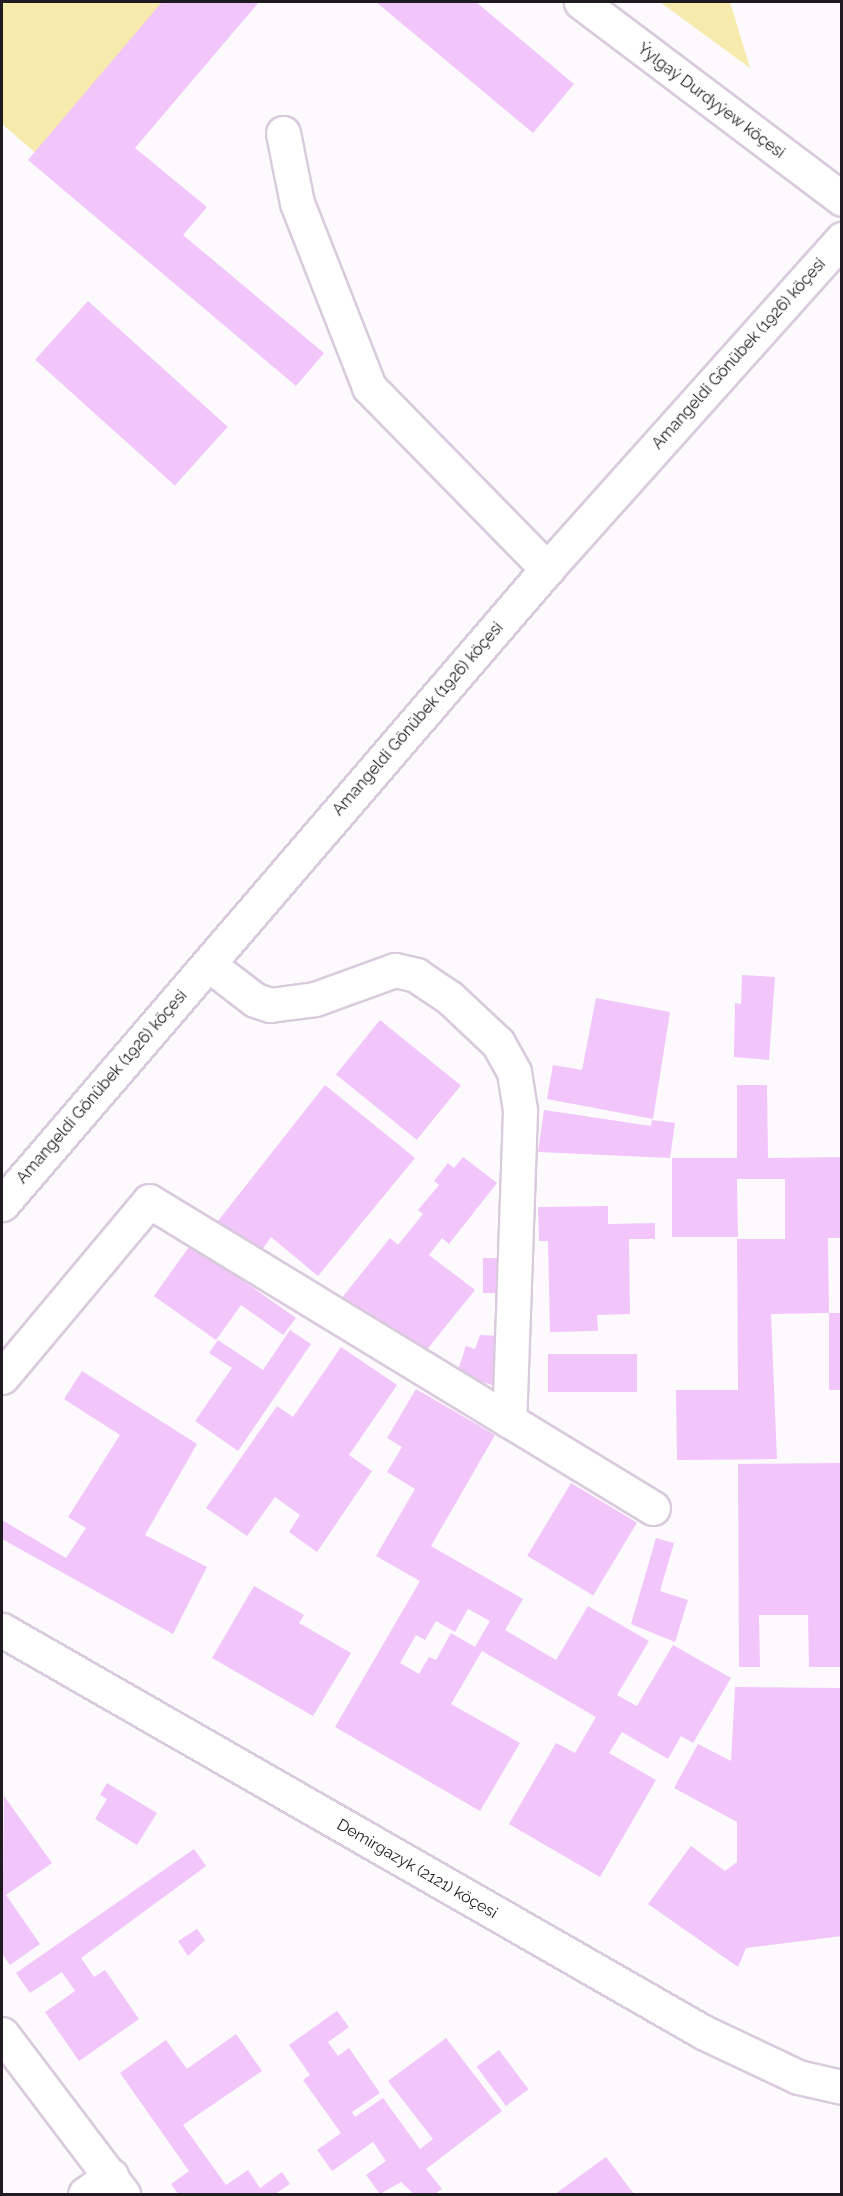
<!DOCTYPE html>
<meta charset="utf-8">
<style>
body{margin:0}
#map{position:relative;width:843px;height:2196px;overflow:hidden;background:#fdfafe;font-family:Raleway,sans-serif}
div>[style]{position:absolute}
.green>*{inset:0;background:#f6ebac}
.building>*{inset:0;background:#f2c5fb;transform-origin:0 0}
.roads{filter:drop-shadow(2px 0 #dacadd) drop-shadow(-2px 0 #dacadd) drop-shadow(0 2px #dacadd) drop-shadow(0 -2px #dacadd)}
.minor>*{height:33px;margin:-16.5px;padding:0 16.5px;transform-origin:16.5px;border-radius:16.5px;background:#fff}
span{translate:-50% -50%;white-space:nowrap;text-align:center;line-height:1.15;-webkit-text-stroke:4.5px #fff;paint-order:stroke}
.street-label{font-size:16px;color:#201a21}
.frame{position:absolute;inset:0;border:3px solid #201a21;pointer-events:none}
</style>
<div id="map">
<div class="green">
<div style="clip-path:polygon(2px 2px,191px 2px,52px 167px,2px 124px)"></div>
<div style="clip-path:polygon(660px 2px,730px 2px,750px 68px)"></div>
</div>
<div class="building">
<div style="clip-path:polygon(162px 2px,259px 2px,135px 148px,207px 207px,183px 235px,324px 353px,296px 386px,28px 160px)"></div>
<div style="clip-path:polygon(376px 2px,476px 2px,574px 84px,533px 133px)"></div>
<div style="left:88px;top:301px;width:188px;height:79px;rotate:42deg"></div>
<div style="clip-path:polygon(742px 975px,775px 977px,769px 1060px,734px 1057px,735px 1003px,741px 1004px)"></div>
<div style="clip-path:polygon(596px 998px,670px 1012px,653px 1119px,547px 1099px,553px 1065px,582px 1070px)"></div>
<div style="left:380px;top:1020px;width:104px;height:70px;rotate:39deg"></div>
<div style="clip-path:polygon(325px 1085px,415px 1158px,318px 1276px,271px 1237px,258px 1256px,214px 1226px)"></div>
<div style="clip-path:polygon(737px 1085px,767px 1085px,768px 1158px,842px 1157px,842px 1238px,828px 1238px,829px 1313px,771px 1314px,777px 1459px,677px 1460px,676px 1390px,738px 1390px,737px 1239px,785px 1239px,785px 1179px,737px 1179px,738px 1237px,672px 1237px,672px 1158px,737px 1158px)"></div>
<div style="clip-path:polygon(544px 1110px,651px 1126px,652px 1120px,675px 1123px,670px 1158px,538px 1152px)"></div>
<div style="clip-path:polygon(463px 1157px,497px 1183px,449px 1244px,442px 1238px,429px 1255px,475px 1290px,420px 1358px,336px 1305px,390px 1238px,398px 1245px,423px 1214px,418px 1210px,439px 1185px,434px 1181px,448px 1163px,454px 1168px)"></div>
<div style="clip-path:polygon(608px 1206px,608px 1224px,655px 1223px,655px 1239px,629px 1239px,630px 1314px,597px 1315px,598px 1331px,550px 1332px,548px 1241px,539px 1241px,538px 1207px)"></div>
<div style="clip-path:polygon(191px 1244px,296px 1318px,283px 1335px,241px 1305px,216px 1340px,154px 1296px)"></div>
<div style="left:483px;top:1258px;width:17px;height:35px"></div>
<div style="left:829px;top:1313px;width:13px;height:77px"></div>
<div style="clip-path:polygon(290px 1330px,311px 1344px,238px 1451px,195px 1421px,232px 1368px,209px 1353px,218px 1340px,263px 1370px)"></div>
<div style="clip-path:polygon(480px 1335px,501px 1336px,500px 1388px,457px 1373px,466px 1346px,475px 1349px)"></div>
<div style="clip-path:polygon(341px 1347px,397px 1385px,349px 1455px,372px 1471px,317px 1552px,289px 1532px,300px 1515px,275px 1497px,247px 1536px,206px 1508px,277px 1406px,293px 1417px)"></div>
<div style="left:637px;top:1354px;width:38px;height:89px;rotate:90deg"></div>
<div style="clip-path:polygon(82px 1371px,197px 1444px,145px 1535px,207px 1567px,173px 1634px,2px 1539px,2px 1520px,66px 1558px,86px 1528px,68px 1517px,120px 1435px,64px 1399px)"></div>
<div style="clip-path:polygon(evenodd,416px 1389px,495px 1435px,431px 1546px,523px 1599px,505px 1630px,556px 1660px,588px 1606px,649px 1641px,617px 1695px,637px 1706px,673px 1645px,731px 1678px,693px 1743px,681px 1736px,668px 1759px,622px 1732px,609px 1753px,656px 1780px,600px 1877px,509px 1824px,556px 1743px,575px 1753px,596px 1717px,482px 1651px,451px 1704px,520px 1743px,480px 1811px,335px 1727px,420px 1581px,376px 1556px,415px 1489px,387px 1472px,402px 1447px,387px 1438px,416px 1389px,468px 1609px,490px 1621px,475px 1647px,451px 1633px,436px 1660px,429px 1657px,419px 1674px,400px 1663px,416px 1635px,425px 1640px,436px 1621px,455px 1632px,468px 1609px)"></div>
<div style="clip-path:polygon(842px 1463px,842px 1667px,809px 1667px,808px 1615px,759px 1615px,760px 1667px,739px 1667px,738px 1464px)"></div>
<div style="left:571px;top:1483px;width:77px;height:85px;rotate:31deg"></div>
<div style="clip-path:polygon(656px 1538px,674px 1543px,660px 1591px,688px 1600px,675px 1642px,631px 1624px)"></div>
<div style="clip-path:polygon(254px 1586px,304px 1615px,299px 1623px,351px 1653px,313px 1716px,212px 1658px)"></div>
<div style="clip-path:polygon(735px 1687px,842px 1688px,842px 1936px,746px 1948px,738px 1967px,648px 1904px,691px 1846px,725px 1871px,737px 1862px,737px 1822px,674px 1788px,698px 1744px,731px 1761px)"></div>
<div style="clip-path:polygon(107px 1783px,157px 1813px,137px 1845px,95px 1819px,107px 1799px,100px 1795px)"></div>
<div style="clip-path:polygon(4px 1796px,52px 1863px,6px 1895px,40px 1944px,10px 1965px,2px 1954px)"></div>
<div style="clip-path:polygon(194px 1849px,206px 1866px,81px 1958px,94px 1977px,105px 1970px,139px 2019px,79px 2061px,45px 2012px,75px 1991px,62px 1972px,30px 1993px,16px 1973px)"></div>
<div style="clip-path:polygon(197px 1929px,205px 1940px,188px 1956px,178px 1941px)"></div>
<div style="clip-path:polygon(337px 2011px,349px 2027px,328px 2042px,338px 2056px,349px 2048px,380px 2093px,352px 2112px,355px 2117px,383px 2098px,420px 2149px,433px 2139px,388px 2081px,446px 2038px,502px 2111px,426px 2169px,442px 2189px,435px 2194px,414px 2194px,401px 2182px,380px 2194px,366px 2175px,386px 2161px,373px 2142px,332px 2171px,317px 2150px,341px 2133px,303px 2080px,310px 2075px,289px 2045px)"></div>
<div style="clip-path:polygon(236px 2034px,262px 2071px,183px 2125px,226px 2185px,248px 2170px,260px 2188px,282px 2172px,290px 2184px,275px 2194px,178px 2194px,171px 2184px,189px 2171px,120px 2073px,166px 2040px,187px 2069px)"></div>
<div style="left:499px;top:2050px;width:49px;height:28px;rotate:53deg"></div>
<div style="clip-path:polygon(606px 2157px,634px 2194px,555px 2194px)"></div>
</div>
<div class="roads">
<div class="minor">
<div style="left:581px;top:2px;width:327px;rotate:37deg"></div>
<div style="left:283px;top:133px;width:71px;rotate:78.7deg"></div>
<div style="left:297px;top:203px;width:198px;rotate:68.6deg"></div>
<div style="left:369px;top:387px;width:255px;rotate:45.6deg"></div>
<div style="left:208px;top:964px;width:59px;rotate:37.5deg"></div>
<div style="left:255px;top:1000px;width:16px;rotate:18deg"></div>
<div style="left:270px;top:1005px;width:45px;rotate:-7.6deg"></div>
<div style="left:315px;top:999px;width:85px;rotate:-19.9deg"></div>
<div style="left:395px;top:970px;width:22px;rotate:13deg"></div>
<div style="left:416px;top:975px;width:40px;rotate:34deg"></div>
<div style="left:449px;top:997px;width:67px;rotate:43.2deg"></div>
<div style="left:498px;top:1043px;width:33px;rotate:61deg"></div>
<div style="left:514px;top:1072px;width:39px;rotate:81deg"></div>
<div style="left:520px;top:1111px;width:310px;rotate:92deg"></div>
<div style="left:2px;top:1204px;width:837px;rotate:-49.36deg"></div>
<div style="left:547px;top:569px;width:443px;rotate:-48.2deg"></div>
<div style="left:2px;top:1377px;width:229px;rotate:-50.1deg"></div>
<div style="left:149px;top:1201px;width:590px;rotate:31.35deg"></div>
<div style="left:2px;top:1630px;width:808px;rotate:29.83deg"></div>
<div style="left:703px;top:2032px;width:105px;rotate:25.3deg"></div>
<div style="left:798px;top:2077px;width:45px;rotate:12.8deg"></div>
<div style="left:2px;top:2034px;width:201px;rotate:52.9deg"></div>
<div style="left:85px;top:2194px;width:32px;rotate:-35deg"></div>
</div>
</div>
<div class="street-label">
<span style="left:711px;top:101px;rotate:37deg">Ýylgaý Durdyýew köçesi</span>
<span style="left:739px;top:354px;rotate:-48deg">Amangeldi Gönübek (1926) köçesi</span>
<span style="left:418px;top:719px;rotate:-49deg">Amangeldi Gönübek (1926) köçesi</span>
<span style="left:102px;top:1087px;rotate:-49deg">Amangeldi Gönübek (1926) köçesi</span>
<span style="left:417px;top:1869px;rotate:30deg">Demirgazyk (2121) köçesi</span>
</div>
<div class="frame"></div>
</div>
